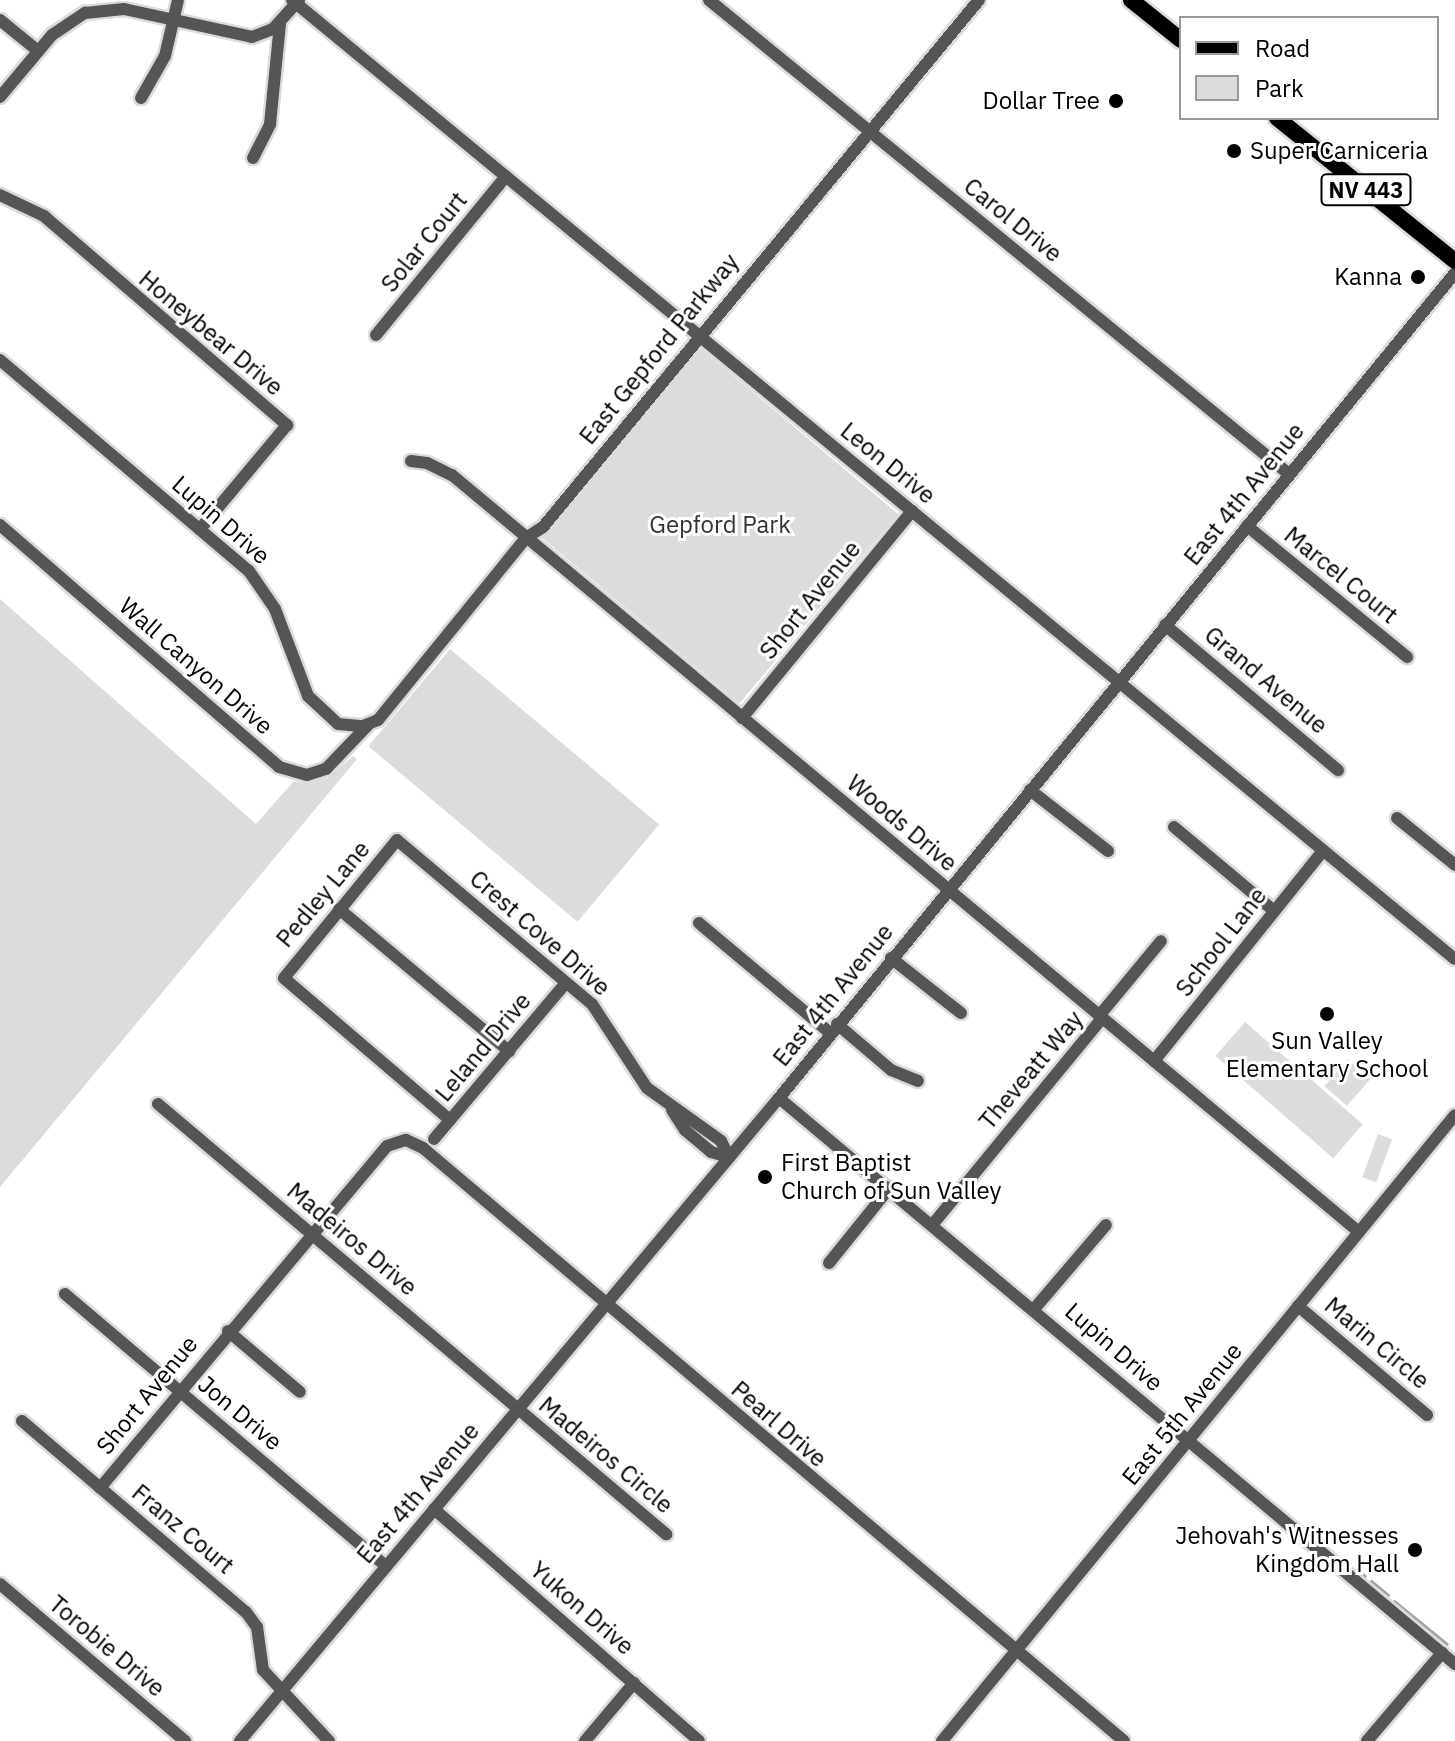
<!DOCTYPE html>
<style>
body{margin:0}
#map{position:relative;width:1455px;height:1741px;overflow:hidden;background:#fff;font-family:"IBM Plex Sans",sans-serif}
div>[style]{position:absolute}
.green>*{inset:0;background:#dcdcdc;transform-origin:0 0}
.stream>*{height:3px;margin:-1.5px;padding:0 1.5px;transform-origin:1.5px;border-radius:1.5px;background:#a3a3a3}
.roads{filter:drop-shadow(2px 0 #dbdbdb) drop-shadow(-2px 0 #dbdbdb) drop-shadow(0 2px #dbdbdb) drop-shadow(0 -2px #dbdbdb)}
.minor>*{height:12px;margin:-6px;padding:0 6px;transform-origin:6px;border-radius:6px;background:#555}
.major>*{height:16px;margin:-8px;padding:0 8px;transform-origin:8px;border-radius:8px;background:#000}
.dots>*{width:22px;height:22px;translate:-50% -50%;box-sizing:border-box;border:4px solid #fff;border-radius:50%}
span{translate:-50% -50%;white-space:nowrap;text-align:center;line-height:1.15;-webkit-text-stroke:6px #fff;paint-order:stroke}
.shield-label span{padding:2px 6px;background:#fff;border:2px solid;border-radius:6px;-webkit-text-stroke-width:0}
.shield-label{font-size:22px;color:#000;font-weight:700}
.poi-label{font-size:24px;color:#000}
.right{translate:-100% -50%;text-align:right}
.left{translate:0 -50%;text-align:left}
.street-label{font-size:24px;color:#000}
.park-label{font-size:24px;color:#333}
.legend{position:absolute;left:1179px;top:16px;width:260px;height:104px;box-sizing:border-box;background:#fff;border:2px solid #999;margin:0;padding:10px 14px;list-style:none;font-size:24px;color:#000}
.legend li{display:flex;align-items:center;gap:16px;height:40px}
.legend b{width:40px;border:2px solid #999}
</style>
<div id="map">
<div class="green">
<div style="left:699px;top:347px;width:260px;height:247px;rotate:40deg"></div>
<div style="clip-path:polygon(0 599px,256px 824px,293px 782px,328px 778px,353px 756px,357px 759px,0 1187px)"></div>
<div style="left:450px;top:649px;width:273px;height:127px;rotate:40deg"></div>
<div style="left:1245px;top:1022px;width:156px;height:45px;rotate:41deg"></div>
<div style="left:1348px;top:1059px;width:30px;height:36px;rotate:41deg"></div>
<div style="left:1378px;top:1134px;width:15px;height:46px;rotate:20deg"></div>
</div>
<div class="stream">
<div style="left:1358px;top:1570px;width:9px;rotate:41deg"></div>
<div style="left:1371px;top:1581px;width:22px;rotate:39deg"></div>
<div style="left:1394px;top:1601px;width:68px;rotate:39.1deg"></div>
</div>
<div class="roads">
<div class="minor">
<div style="left:292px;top:0;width:1507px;rotate:39.51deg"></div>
<div style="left:709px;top:0;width:749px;rotate:39.26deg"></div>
<div style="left:0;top:20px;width:49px;rotate:39.2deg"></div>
<div style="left:0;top:97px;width:81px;rotate:-50deg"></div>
<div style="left:52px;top:35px;width:40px;rotate:-34deg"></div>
<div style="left:85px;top:13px;width:39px;rotate:-6deg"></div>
<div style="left:124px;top:9px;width:131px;rotate:12.3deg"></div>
<div style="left:252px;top:37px;width:22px;rotate:-21deg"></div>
<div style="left:273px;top:29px;width:39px;rotate:-48deg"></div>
<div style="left:141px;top:98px;width:48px;rotate:-60.3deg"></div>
<div style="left:165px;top:56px;width:57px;rotate:-76.9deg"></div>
<div style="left:253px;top:158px;width:38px;rotate:-63deg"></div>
<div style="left:270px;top:124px;width:101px;rotate:-84.3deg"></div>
<div style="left:0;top:195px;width:49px;rotate:25.5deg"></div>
<div style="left:44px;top:216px;width:321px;rotate:40.7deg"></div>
<div style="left:287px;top:425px;width:136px;rotate:129.9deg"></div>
<div style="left:376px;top:335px;width:205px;rotate:-50.7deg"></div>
<div style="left:0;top:360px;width:326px;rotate:40.3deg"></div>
<div style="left:249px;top:571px;width:46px;rotate:55.6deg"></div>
<div style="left:275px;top:609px;width:93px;rotate:69.2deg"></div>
<div style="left:308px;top:696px;width:41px;rotate:43deg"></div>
<div style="left:338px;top:724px;width:25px;rotate:5deg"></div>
<div style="left:363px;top:726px;width:16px;rotate:-22deg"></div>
<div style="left:378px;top:720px;width:235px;rotate:-50.9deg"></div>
<div style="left:526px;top:538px;width:20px;rotate:-33deg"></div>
<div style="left:543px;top:527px;width:684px;rotate:-50.4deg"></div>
<div style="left:411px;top:461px;width:16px;rotate:7deg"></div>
<div style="left:427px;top:463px;width:28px;rotate:26deg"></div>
<div style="left:452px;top:475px;width:1181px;rotate:39.85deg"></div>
<div style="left:0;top:525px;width:369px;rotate:40.9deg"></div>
<div style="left:279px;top:767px;width:29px;rotate:16deg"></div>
<div style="left:307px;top:775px;width:20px;rotate:-18deg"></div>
<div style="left:326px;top:769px;width:61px;rotate:-46.3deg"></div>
<div style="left:1247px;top:526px;width:207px;rotate:39.3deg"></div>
<div style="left:1165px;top:625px;width:226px;rotate:40deg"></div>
<div style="left:742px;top:718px;width:268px;rotate:-50.6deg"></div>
<div style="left:1030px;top:790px;width:99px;rotate:38deg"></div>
<div style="left:1397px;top:818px;width:75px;rotate:39deg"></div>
<div style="left:1174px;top:827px;width:129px;rotate:40deg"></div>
<div style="left:339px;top:909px;width:222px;rotate:39.9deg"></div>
<div style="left:699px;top:923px;width:171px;rotate:40deg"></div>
<div style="left:891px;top:958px;width:89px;rotate:38.2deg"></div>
<div style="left:1099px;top:1016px;width:97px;rotate:-50.4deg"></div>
<div style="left:837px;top:1024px;width:71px;rotate:40.4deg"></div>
<div style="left:891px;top:1070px;width:29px;rotate:22deg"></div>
<div style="left:1154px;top:1061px;width:270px;rotate:-51.2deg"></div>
<div style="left:779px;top:1098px;width:882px;rotate:39.94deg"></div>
<div style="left:158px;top:1104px;width:666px;rotate:40.25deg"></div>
<div style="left:672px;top:1110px;width:24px;rotate:57deg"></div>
<div style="left:685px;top:1130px;width:34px;rotate:40deg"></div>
<div style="left:711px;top:1152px;width:19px;rotate:16deg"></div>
<div style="left:450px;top:1120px;width:218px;rotate:-139.5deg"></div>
<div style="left:284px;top:978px;width:178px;rotate:-50.7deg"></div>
<div style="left:397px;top:840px;width:255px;rotate:40.1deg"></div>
<div style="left:592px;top:1004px;width:100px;rotate:56.8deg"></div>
<div style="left:647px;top:1088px;width:91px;rotate:35.6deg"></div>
<div style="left:721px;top:1141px;width:18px;rotate:63deg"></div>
<div style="left:434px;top:1139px;width:204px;rotate:-49.8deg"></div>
<div style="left:933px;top:1224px;width:266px;rotate:-50.6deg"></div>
<div style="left:829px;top:1263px;width:97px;rotate:-51.2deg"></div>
<div style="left:65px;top:1294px;width:421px;rotate:40.3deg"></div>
<div style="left:1298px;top:1306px;width:169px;rotate:40.2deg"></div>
<div style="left:1035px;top:1308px;width:109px;rotate:-49.5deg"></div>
<div style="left:228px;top:1331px;width:94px;rotate:40.3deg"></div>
<div style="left:22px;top:1421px;width:294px;rotate:40.5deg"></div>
<div style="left:246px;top:1612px;width:19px;rotate:54deg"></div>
<div style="left:257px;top:1627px;width:43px;rotate:82.1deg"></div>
<div style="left:263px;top:1670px;width:97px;rotate:47.1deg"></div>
<div style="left:100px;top:1488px;width:446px;rotate:-50deg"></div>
<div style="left:387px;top:1146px;width:20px;rotate:-18deg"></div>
<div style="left:406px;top:1140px;width:19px;rotate:25deg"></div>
<div style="left:423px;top:1148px;width:918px;rotate:40.23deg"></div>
<div style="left:434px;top:1509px;width:352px;rotate:41.2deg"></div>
<div style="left:0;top:1584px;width:243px;rotate:40.3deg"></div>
<div style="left:240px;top:1741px;width:839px;rotate:-50.03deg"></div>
<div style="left:779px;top:1098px;width:1067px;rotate:-50.67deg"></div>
<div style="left:585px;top:1741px;width:76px;rotate:-49.8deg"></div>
<div style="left:942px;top:1741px;width:809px;rotate:-50.67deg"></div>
<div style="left:1367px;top:1741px;width:116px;rotate:-49.6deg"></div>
</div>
<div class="major">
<div style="left:1131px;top:0;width:64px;rotate:38.7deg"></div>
<div style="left:1277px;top:118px;width:228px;rotate:38.8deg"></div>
</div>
</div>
<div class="dots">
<div style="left:1116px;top:101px;background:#000"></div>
<div style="left:1234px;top:151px;background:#000"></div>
<div style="left:1418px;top:277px;background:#000"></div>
<div style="left:1327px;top:1014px;background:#000"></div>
<div style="left:765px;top:1177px;background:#000"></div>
<div style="left:1415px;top:1550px;background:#000"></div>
</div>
<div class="shield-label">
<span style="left:1366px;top:190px">NV 443</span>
</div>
<div class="poi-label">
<span class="right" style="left:1100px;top:101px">Dollar Tree</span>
<span class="left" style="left:1250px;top:151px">Super Carniceria</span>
<span class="right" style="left:1402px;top:277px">Kanna</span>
<span style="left:1327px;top:1055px">Sun Valley<br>Elementary School</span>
<span class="left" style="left:781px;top:1177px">First Baptist<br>Church of Sun Valley</span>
<span class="right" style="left:1399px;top:1550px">Jehovah's Witnesses<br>Kingdom Hall</span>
</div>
<div class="street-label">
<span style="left:1013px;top:220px;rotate:39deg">Carol Drive</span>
<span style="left:424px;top:242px;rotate:-51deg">Solar Court</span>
<span style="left:211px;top:333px;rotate:40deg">Honeybear Drive</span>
<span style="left:659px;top:349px;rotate:-51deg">East Gepford Parkway</span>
<span style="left:888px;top:463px;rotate:39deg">Leon Drive</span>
<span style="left:1244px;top:494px;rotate:-51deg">East 4th Avenue</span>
<span style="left:221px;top:520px;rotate:41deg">Lupin Drive</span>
<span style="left:1341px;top:575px;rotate:39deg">Marcel Court</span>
<span style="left:810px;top:600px;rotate:-51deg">Short Avenue</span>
<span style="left:196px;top:666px;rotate:41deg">Wall Canyon Drive</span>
<span style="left:1266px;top:680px;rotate:40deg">Grand Avenue</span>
<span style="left:902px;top:823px;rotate:40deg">Woods Drive</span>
<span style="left:323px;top:894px;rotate:-50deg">Pedley Lane</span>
<span style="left:540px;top:933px;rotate:41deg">Crest Cove Drive</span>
<span style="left:1221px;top:942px;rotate:-52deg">School Lane</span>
<span style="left:833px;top:995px;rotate:-51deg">East 4th Avenue</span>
<span style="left:483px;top:1047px;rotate:-50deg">Leland Drive</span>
<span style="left:1031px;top:1070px;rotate:-50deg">Theveatt Way</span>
<span style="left:352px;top:1239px;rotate:40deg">Madeiros Drive</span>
<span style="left:1377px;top:1343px;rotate:40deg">Marin Circle</span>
<span style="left:1114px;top:1347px;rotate:41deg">Lupin Drive</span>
<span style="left:147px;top:1395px;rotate:-51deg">Short Avenue</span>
<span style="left:240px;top:1413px;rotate:40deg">Jon Drive</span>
<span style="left:1182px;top:1414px;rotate:-51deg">East 5th Avenue</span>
<span style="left:779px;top:1424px;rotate:41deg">Pearl Drive</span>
<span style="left:606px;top:1455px;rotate:40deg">Madeiros Circle</span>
<span style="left:418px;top:1493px;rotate:-50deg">East 4th Avenue</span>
<span style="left:183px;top:1529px;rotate:40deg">Franz Court</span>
<span style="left:582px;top:1608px;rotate:41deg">Yukon Drive</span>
<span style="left:107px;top:1646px;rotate:40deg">Torobie Drive</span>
</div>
<div class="park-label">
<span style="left:720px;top:525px">Gepford Park</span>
</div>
<ul class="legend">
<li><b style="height:10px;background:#000"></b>Road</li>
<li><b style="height:22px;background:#dcdcdc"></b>Park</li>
</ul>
</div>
